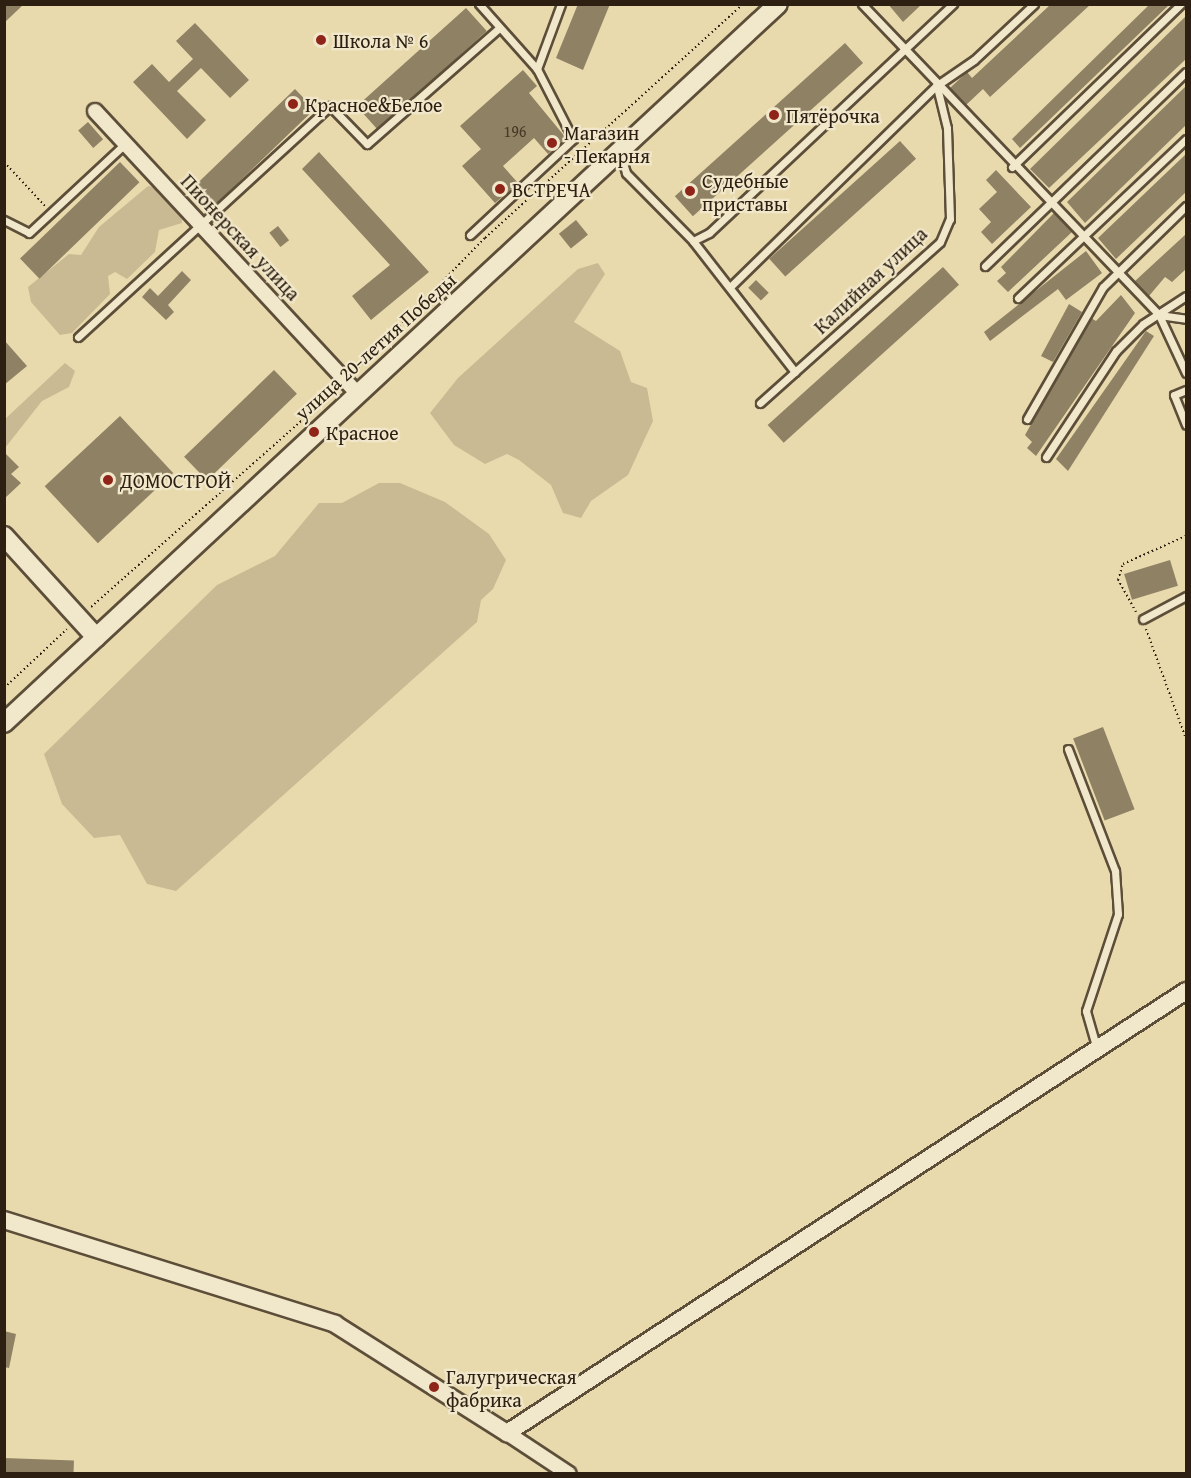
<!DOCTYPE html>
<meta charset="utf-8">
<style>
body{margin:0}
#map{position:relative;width:1191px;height:1478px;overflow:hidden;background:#e9daae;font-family:"Gentium Book Plus",serif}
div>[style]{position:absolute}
.green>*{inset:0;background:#c9ba93}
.building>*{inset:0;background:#8f8163;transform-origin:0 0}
.path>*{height:2px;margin-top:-1px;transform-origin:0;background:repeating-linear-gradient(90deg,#2d2012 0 1.5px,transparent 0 4.5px)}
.roads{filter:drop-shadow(2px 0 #5c4e39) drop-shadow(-2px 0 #5c4e39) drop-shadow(0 2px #5c4e39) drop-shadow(0 -2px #5c4e39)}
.service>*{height:7px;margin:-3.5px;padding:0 3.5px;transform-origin:3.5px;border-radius:3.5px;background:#f1e7ca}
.minor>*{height:14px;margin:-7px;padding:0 7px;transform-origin:7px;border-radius:7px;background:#f1e7ca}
.tertiary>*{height:16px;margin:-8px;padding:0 8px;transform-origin:8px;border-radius:8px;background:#f1e7ca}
.secondary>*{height:18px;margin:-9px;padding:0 9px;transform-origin:9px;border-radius:9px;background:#f1e7ca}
.dots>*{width:16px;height:16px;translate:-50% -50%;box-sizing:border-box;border:3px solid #f1e7ca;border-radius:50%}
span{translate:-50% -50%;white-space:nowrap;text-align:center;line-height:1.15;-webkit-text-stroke:4.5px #f1e7ca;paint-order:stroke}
.number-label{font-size:16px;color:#463826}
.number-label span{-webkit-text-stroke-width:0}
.poi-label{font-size:20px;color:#2d2012}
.left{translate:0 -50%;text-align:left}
.street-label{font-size:20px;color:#2d2012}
.frame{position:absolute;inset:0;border:6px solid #2d2012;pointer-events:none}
</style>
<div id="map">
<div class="green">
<div style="clip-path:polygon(148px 186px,160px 188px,181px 209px,182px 223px,159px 230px,155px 252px,127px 279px,115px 272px,108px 276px,110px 294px,72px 333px,60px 335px,31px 302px,28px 287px,69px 254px,81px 255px,99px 227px)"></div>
<div style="clip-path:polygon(598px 263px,605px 274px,574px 322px,620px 351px,631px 382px,647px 388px,653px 421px,628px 475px,591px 501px,581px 518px,563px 513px,551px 485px,519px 460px,507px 454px,485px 464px,454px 445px,430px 413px,458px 378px,578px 269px)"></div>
<div style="clip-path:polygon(65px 363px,75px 371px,69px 387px,42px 401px,5px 448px,5px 419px)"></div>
<div style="clip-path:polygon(379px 483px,400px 483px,445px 502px,489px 534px,506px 560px,493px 589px,481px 600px,477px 622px,176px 891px,147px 884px,120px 835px,94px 838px,62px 804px,44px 754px,217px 585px,275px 556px,319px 503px,342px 503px)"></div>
</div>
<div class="building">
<div style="clip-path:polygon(4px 4px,24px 4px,4px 23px)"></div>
<div style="clip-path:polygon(578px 4px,610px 4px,583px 70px,556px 58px)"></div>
<div style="clip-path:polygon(888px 4px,922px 4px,903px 22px)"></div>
<div style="clip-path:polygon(1051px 4px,1091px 4px,990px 97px,983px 89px,966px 105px,950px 88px,967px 72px,972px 78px)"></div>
<div style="clip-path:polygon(1150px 4px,1170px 4px,1020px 148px,1012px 139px)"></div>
<div style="left:466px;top:8px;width:31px;height:147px;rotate:48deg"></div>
<div style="clip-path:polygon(1186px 16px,1186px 59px,1049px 188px,1030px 169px)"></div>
<div style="clip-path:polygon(195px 23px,249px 80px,230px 98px,201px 68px,177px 91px,206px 120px,187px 139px,133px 82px,152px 64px,169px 82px,193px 59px,176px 41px)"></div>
<div style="left:845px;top:43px;width:27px;height:229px;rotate:48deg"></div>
<div style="clip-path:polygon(523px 70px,537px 86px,529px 93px,566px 138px,548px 154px,534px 138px,503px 166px,518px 183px,495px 203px,462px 166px,481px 149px,460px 126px)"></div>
<div style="clip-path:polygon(1186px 86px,1186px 125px,1085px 223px,1067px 202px)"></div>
<div style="left:295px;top:89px;width:28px;height:140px;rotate:46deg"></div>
<div style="left:88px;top:122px;width:23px;height:13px;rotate:49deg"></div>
<div style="left:900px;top:141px;width:24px;height:176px;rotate:48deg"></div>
<div style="clip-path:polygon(319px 152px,429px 272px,371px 320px,352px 296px,390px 265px,302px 169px)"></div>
<div style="clip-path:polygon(1186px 154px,1186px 192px,1116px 259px,1098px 238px)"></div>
<div style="left:120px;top:162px;width:28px;height:139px;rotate:46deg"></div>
<div style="clip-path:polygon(996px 170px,1031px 207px,992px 244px,981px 232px,991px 222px,979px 209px,997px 192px,986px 180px)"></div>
<div style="clip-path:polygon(1054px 213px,1072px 232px,1008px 292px,997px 281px,1006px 273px,1001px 267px)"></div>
<div style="left:576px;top:220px;width:19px;height:22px;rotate:51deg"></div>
<div style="left:278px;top:226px;width:18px;height:11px;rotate:52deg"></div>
<div style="clip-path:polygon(1186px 234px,1186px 269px,1172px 282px,1165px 277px,1149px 296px,1135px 281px)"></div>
<div style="clip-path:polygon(1086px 251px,1102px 273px,1066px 300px,1058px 289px,990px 341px,984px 332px)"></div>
<div style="left:943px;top:267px;width:24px;height:236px;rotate:48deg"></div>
<div style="clip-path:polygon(182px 271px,191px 280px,168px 305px,174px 312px,166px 320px,142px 297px,150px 288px,158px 296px)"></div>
<div style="left:756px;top:280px;width:18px;height:11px;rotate:45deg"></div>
<div style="clip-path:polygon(1121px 295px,1135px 313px,1036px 456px,1027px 448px,1032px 442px,1025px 435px,1091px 318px,1096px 321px)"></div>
<div style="clip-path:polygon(1069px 304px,1082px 312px,1053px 362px,1041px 356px)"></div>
<div style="clip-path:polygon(1146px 331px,1154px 336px,1068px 471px,1056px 459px)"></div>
<div style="clip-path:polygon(4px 340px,27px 366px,4px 385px)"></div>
<div style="left:274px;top:370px;width:33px;height:125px;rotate:46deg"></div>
<div style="left:120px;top:416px;width:78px;height:103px;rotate:47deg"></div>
<div style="clip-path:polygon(4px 452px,19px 467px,11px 474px,21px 483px,4px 499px)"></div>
<div style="left:1170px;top:560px;width:27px;height:48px;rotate:73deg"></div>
<div style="left:1103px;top:727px;width:88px;height:32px;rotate:69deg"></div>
<div style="clip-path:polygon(4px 1331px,16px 1334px,9px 1368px,4px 1367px)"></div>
<div style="left:4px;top:1458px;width:70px;height:15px;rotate:2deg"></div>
</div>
<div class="path">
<div style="left:4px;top:162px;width:60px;rotate:47deg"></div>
<div style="left:355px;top:371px;width:186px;rotate:-45.7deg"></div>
<div style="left:485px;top:238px;width:348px;rotate:-42.2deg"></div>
<div style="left:91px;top:607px;width:327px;rotate:-41.5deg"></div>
<div style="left:1136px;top:612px;width:37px;rotate:-119deg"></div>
<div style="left:1118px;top:580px;width:17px;rotate:-73deg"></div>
<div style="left:1123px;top:564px;width:69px;rotate:-24deg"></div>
<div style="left:1146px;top:629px;width:117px;rotate:70deg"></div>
<div style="left:4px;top:688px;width:86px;rotate:-43.1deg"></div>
</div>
<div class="roads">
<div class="service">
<div style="left:862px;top:4px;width:430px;rotate:46.3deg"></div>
<div style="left:1159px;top:315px;width:64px;rotate:65deg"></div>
<div style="left:537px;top:69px;width:69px;rotate:-69.7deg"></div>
<div style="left:620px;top:153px;width:21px;rotate:73deg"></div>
<div style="left:626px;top:173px;width:95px;rotate:45.4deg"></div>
<div style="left:693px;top:241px;width:166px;rotate:52.1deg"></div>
<div style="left:1012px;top:167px;width:235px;rotate:-44deg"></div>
<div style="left:4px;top:220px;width:28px;rotate:27deg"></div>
<div style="left:29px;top:233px;width:132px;rotate:-42.9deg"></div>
<div style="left:470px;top:235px;width:141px;rotate:-43deg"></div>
<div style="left:573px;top:139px;width:79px;rotate:-117.2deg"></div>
<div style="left:537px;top:69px;width:87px;rotate:-131.7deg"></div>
<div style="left:693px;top:241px;width:18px;rotate:-27deg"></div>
<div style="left:709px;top:233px;width:335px;rotate:-43.2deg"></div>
<div style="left:985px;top:266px;width:279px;rotate:-44deg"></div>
<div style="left:730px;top:287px;width:288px;rotate:-44.3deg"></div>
<div style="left:936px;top:86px;width:46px;rotate:-34.4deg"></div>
<div style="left:974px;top:60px;width:82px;rotate:-43deg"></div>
<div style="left:1018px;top:298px;width:231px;rotate:-43.4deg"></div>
<div style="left:1159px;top:315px;width:27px;rotate:8deg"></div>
<div style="left:78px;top:337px;width:342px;rotate:-42.5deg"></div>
<div style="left:330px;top:106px;width:53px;rotate:45.8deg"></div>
<div style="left:367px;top:144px;width:176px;rotate:-41.3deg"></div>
<div style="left:1186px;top:390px;width:13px;rotate:157deg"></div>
<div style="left:1174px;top:395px;width:32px;rotate:68deg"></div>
<div style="left:760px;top:403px;width:241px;rotate:-41.8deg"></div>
<div style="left:940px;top:242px;width:25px;rotate:-67deg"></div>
<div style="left:950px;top:219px;width:91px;rotate:-91.9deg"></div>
<div style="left:947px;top:128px;width:42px;rotate:-103.7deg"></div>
<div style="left:1027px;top:419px;width:152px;rotate:-60.1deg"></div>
<div style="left:1103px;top:287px;width:116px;rotate:-44.3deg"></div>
<div style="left:1046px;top:457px;width:127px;rotate:-56.6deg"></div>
<div style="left:1116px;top:351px;width:38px;rotate:-45deg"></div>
<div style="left:1143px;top:324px;width:51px;rotate:-33.1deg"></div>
<div style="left:1143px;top:619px;width:49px;rotate:-28.1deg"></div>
<div style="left:1068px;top:749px;width:131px;rotate:68.9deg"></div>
<div style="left:1115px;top:871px;width:43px;rotate:86deg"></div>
<div style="left:1118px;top:914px;width:102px;rotate:108.3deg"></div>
<div style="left:1086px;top:1011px;width:40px;rotate:74deg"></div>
</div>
<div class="minor">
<div style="left:95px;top:111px;width:385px;rotate:47.1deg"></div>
<div style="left:507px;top:1433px;width:74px;rotate:33.5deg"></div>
</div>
<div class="tertiary">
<div style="left:4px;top:1220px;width:347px;rotate:17.4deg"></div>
<div style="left:335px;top:1324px;width:204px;rotate:32.4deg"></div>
<div style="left:507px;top:1433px;width:810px;rotate:-33.06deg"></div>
</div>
<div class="secondary">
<div style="left:4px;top:536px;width:137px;rotate:47.7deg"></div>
<div style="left:4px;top:723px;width:1056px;rotate:-42.89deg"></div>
</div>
</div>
<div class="dots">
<div style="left:321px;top:40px;background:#8f2418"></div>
<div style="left:293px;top:104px;background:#8f2418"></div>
<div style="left:774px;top:115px;background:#8f2418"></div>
<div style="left:552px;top:143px;background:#8f2418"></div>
<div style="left:500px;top:189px;background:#8f2418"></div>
<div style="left:690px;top:191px;background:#8f2418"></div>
<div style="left:314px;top:432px;background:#8f2418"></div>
<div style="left:108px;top:480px;background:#8f2418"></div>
<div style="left:434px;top:1387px;background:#8f2418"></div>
</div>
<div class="number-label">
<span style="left:515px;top:131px">196</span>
</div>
<div class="poi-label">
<span class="left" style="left:333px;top:40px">Школа № 6</span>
<span class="left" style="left:305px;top:104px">Красное&amp;Белое</span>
<span class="left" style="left:786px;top:115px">Пятёрочка</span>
<span class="left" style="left:564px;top:144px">Магазин<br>- Пекарня</span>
<span class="left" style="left:702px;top:192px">Судебные<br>приставы</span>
<span class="left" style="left:512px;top:189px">ВСТРЕЧА</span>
<span class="left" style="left:326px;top:432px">Красное</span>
<span class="left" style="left:120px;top:480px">ДОМОСТРОЙ</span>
<span class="left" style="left:446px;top:1388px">Галугрическая<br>фабрика</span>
</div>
<div class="street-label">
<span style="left:241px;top:237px;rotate:47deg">Пионерская улица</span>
<span style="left:870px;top:280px;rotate:-43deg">Калийная улица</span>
<span style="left:375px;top:346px;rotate:-42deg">улица 20-летия Победы</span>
</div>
<div class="frame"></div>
</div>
